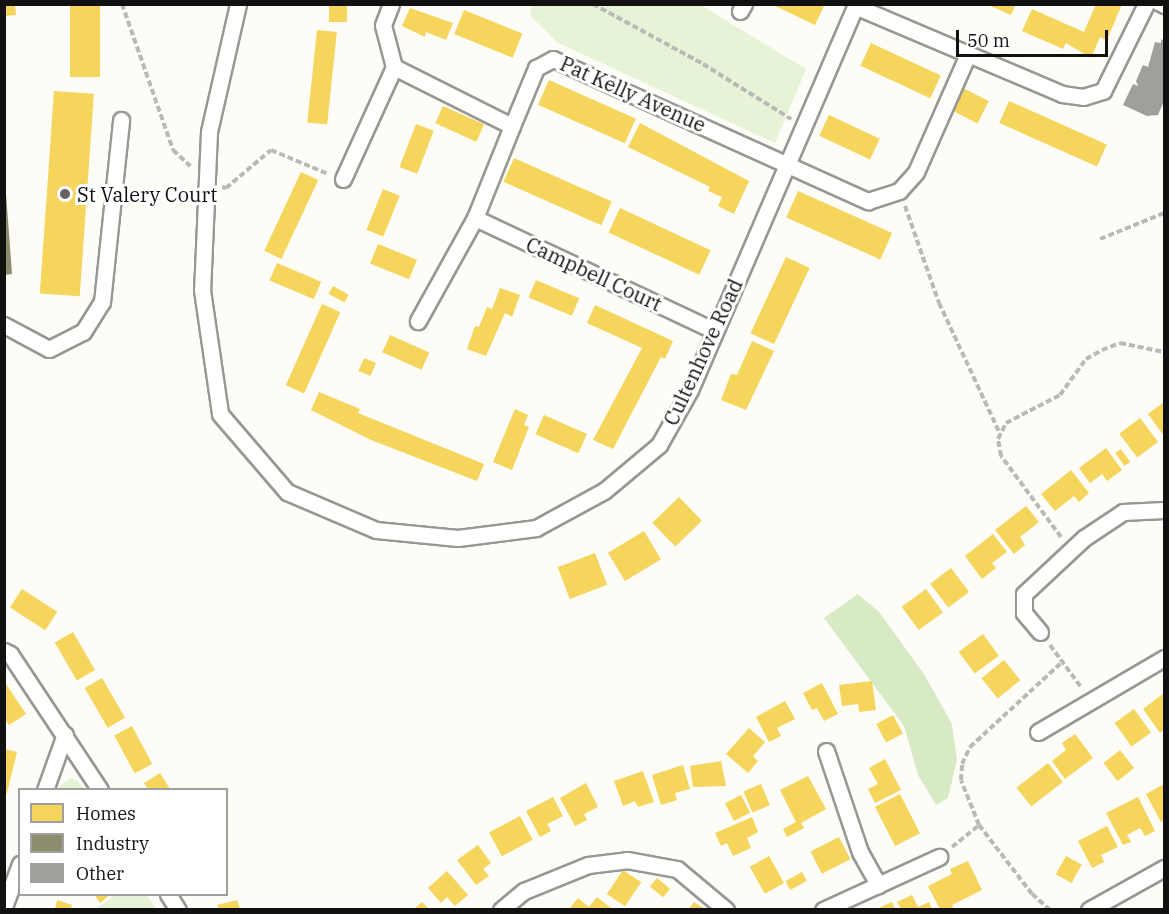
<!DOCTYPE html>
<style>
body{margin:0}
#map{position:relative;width:1169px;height:914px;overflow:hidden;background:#fdfcf7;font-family:"IBM Plex Serif",serif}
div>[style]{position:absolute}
.green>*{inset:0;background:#e7f3d7}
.forest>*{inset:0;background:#d8eac5}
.homes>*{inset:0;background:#f6d55c;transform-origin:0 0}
.industry>*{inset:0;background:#8c8c6e}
.building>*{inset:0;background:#a19f9c}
.path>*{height:4px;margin-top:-2px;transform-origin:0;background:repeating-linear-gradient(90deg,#b9b9b8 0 6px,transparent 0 9px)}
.roads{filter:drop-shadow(2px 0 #979795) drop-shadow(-2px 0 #979795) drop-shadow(0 2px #979795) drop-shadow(0 -2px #979795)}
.lane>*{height:8px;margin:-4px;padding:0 4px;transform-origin:4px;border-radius:4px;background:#fffffe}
.street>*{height:15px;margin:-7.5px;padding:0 7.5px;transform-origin:7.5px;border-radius:7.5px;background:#fffffe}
.dots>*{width:16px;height:16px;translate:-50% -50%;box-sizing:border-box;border:3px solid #fff;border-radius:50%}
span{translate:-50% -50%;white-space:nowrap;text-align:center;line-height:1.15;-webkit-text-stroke:6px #fff;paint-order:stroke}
.street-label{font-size:20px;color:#111}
.poi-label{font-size:20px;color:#111}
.left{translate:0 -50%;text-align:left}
.frame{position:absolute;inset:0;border:6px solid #111;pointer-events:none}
.legend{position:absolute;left:18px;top:788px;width:210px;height:108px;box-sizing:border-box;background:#fff;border:2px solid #a0a0a0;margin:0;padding:8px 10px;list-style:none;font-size:18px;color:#111}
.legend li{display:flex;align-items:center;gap:12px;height:30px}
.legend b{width:30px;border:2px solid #a0a0a0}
.scale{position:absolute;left:956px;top:30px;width:152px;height:27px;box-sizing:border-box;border:3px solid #111;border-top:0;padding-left:8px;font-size:18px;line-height:21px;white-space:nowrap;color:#111;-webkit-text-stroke:4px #fff;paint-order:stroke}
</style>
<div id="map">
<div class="green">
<div style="clip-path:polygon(532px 5px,701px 5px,806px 69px,775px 143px,558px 43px,530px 16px)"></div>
<div style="clip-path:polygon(70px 778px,78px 781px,83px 789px,57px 789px)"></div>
<div style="clip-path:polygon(117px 894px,147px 895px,156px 909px,95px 909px)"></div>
</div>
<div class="forest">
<div style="clip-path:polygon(858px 594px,879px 612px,924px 674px,952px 724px,957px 760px,948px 798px,936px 805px,918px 775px,904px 726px,824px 618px)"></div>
</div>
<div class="homes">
<div style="clip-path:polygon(4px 4px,15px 4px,16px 15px,4px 16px)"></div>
<div style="left:70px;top:4px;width:30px;height:73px"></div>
<div style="left:329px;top:4px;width:18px;height:18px"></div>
<div style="clip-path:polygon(771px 4px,825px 4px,815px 25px)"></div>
<div style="clip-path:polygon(986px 4px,1016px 4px,1011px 15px)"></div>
<div style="clip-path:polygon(1096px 4px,1122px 4px,1107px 40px,1100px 37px,1091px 58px,1066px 43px,1063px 49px,1022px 31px,1032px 9px,1084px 32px)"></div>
<div style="clip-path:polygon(410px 8px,453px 23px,446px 40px,426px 32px,425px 37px,402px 26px)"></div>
<div style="left:464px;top:10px;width:63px;height:26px;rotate:22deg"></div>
<div style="left:317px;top:30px;width:20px;height:93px;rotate:6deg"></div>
<div style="left:871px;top:43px;width:77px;height:25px;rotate:25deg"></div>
<div style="left:549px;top:80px;width:95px;height:27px;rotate:24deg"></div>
<div style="left:963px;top:88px;width:29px;height:25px;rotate:27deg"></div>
<div style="left:54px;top:91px;width:40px;height:203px;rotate:4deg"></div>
<div style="left:1009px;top:101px;width:107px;height:24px;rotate:24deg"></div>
<div style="left:443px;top:106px;width:45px;height:19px;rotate:24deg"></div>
<div style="left:829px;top:115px;width:56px;height:23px;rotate:25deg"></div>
<div style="clip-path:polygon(640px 123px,749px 181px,734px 214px,718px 206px,722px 197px,708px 191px,710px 187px,628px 147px)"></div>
<div style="left:416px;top:124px;width:19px;height:46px;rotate:21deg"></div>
<div style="left:514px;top:158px;width:107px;height:26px;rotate:24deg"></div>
<div style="left:301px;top:172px;width:19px;height:87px;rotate:25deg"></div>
<div style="left:383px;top:189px;width:18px;height:44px;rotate:22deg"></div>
<div style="left:798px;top:191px;width:103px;height:29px;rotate:24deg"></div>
<div style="left:620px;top:208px;width:100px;height:27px;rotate:25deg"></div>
<div style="left:378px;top:244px;width:42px;height:21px;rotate:22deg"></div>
<div style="left:786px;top:257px;width:26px;height:84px;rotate:25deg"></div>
<div style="left:277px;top:263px;width:48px;height:19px;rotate:23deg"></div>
<div style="left:536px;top:280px;width:47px;height:19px;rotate:23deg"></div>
<div style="left:333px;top:286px;width:18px;height:9px;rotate:29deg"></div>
<div style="clip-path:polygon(500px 288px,520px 295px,512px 317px,505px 313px,486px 356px,467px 349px,475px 326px,479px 327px,487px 307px,492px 309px)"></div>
<div style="left:322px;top:304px;width:20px;height:89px;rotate:24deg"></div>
<div style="clip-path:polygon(595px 305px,673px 341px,665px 359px,661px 357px,613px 449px,593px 440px,642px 348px,587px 323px)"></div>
<div style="left:390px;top:335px;width:43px;height:19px;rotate:24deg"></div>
<div style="clip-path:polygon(752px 341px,774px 351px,746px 410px,721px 400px,731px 374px,737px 375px)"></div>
<div style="left:364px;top:358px;width:13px;height:14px;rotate:23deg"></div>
<div style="clip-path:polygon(319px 392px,360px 409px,358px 413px,484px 464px,477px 481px,371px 440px,311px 410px)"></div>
<div style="clip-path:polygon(1164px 402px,1164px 436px,1148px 414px)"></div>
<div style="clip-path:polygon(515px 409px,528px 415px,524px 425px,529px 427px,512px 470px,493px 462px)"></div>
<div style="left:544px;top:415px;width:47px;height:21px;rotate:24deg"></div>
<div style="left:1140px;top:418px;width:30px;height:26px;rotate:53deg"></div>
<div style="clip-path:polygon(1106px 448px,1122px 470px,1107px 481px,1102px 474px,1090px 483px,1079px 468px)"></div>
<div style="left:1121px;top:449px;width:16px;height:7px;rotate:55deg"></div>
<div style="clip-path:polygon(1071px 470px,1089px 493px,1079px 502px,1074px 496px,1055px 511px,1041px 494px)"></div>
<div style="left:679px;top:497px;width:33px;height:37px;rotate:46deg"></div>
<div style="clip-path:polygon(1026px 506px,1039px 522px,1020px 537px,1025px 545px,1014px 554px,995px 530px)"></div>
<div style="left:644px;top:531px;width:33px;height:42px;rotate:59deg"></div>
<div style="clip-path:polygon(993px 534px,1007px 552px,992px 563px,996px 568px,982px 579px,965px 556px)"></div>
<div style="left:595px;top:553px;width:34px;height:40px;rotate:69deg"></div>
<div style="left:951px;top:568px;width:30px;height:26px;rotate:53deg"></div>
<div style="left:22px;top:589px;width:42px;height:22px;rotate:33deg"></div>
<div style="left:926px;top:589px;width:29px;height:30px;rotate:54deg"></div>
<div style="left:73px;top:632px;width:44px;height:21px;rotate:60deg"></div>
<div style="left:983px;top:634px;width:27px;height:30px;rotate:54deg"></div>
<div style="left:1004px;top:660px;width:26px;height:29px;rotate:51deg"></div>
<div style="left:102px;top:678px;width:46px;height:20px;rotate:60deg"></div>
<div style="clip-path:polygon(4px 681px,26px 714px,9px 725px,4px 718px)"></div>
<div style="clip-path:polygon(872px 681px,876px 710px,859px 712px,858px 704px,842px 706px,839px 685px)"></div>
<div style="clip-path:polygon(822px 683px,838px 714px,824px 721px,817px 708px,812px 710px,803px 693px)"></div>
<div style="clip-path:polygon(1164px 693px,1164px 729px,1160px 733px,1143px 709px)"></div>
<div style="clip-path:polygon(785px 701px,795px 719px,777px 728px,781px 736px,769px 742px,756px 717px)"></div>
<div style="left:1134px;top:709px;width:29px;height:24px;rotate:54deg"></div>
<div style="left:893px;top:715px;width:21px;height:19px;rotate:62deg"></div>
<div style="left:132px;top:726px;width:43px;height:20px;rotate:62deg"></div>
<div style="clip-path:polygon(749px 728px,765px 742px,753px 756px,758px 761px,748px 773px,726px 754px)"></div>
<div style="clip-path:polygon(1075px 734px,1093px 758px,1065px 779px,1052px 761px,1066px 750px,1062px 743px)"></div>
<div style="clip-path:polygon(4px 749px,17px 752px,7px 793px,4px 793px)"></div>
<div style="left:1120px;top:750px;width:23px;height:21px;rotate:52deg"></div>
<div style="clip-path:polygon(885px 759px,901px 790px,875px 803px,868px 789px,878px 784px,869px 768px)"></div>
<div style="clip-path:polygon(721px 761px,726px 786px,693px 787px,690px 766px)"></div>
<div style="left:1048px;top:763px;width:24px;height:40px;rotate:52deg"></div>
<div style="clip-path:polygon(683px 765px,690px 789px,675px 793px,677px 800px,661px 805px,652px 775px)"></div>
<div style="clip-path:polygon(643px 771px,654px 802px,638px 807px,635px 801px,623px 806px,614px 781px)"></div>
<div style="clip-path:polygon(160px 773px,170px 789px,148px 789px,144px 783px)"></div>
<div style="clip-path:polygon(808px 776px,826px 809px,801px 823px,804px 828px,787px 837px,783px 829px,796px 822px,780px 790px)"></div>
<div style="clip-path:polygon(586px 783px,598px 807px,584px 814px,587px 820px,575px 826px,560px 798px)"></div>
<div style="left:761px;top:784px;width:23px;height:19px;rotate:67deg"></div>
<div style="clip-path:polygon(1164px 784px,1164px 820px,1161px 822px,1146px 794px)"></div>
<div style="left:900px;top:794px;width:44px;height:28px;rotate:63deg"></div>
<div style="left:741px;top:795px;width:20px;height:18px;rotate:63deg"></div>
<div style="clip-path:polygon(553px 797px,563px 816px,547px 824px,551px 831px,540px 837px,526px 811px)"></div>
<div style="clip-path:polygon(1138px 797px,1155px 831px,1145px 836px,1140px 828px,1127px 835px,1131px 842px,1123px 845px,1106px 813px)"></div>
<div style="left:520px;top:816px;width:27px;height:35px;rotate:62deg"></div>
<div style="clip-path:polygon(752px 817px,758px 832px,747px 838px,751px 848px,733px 856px,727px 843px,721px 846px,715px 833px)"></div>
<div style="clip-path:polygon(1107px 826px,1118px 847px,1101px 855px,1104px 862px,1092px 868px,1078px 841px)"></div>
<div style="left:839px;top:837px;width:25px;height:32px;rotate:63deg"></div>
<div style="clip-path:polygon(478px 845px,491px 863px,483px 869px,489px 876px,476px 885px,457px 860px)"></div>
<div style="left:769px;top:856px;width:31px;height:22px;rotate:61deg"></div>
<div style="left:1066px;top:856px;width:18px;height:21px;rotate:29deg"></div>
<div style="clip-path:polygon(968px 861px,982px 890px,952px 905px,954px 909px,940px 909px,928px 886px,952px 874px,950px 869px)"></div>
<div style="left:623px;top:870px;width:22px;height:29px;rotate:34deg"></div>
<div style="clip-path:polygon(447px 871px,468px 895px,455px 906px,447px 897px,441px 903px,428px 888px)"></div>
<div style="left:802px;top:872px;width:10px;height:19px;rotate:61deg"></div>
<div style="left:657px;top:878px;width:17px;height:11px;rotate:40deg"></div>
<div style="clip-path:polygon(94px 894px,111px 894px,100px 903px)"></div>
<div style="clip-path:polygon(912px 895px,918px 907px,929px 902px,932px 909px,901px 909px,897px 902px)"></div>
<div style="clip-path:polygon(597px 897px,612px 909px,569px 909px,578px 898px,589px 907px)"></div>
<div style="clip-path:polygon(57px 900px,72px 905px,71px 909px,55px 909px)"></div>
<div style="clip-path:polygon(237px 900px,240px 909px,219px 909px,217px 905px)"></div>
<div style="clip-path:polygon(422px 902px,429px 909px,414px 909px)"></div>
<div style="clip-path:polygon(694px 902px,705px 909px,689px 909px)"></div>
<div style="clip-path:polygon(892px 902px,895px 909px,880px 909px,879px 908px)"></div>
</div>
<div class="industry">
<div style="clip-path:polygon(4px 166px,12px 274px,4px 275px)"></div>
</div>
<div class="building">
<div style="clip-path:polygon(1161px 39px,1164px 41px,1164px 101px,1158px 115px,1147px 116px,1123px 105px,1133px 84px,1138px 86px,1136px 81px,1143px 65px,1148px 67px,1155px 42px,1161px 43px)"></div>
</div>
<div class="path">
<div style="left:122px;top:4px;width:155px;rotate:70.7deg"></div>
<div style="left:173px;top:150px;width:26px;rotate:43deg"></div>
<div style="left:593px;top:4px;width:125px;rotate:28.6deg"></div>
<div style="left:703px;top:64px;width:104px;rotate:32deg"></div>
<div style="left:222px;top:187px;width:4px;rotate:14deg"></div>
<div style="left:226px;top:188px;width:59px;rotate:-40.2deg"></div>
<div style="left:271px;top:150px;width:62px;rotate:22.8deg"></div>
<div style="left:905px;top:206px;width:103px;rotate:70.7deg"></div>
<div style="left:939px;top:303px;width:145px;rotate:65deg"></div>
<div style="left:1100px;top:239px;width:69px;rotate:-22.1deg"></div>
<div style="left:1061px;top:537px;width:101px;rotate:-126.5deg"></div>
<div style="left:1001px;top:456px;width:17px;rotate:-100deg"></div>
<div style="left:998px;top:439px;width:18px;rotate:-63deg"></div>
<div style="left:1006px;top:423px;width:61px;rotate:-27.4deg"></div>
<div style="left:1060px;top:395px;width:44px;rotate:-54.2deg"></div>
<div style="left:1086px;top:359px;width:18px;rotate:-29deg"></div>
<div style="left:1102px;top:350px;width:19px;rotate:-21deg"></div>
<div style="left:1120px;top:343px;width:45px;rotate:11.6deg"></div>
<div style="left:1050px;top:645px;width:52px;rotate:53.6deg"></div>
<div style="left:952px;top:847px;width:35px;rotate:-39deg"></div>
<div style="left:1050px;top:910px;width:24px;rotate:-138deg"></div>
<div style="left:1032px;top:894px;width:87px;rotate:-127.5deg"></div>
<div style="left:979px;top:825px;width:48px;rotate:-111.8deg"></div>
<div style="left:961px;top:780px;width:16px;rotate:-86deg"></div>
<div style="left:962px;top:764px;width:19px;rotate:-65deg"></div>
<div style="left:970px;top:747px;width:125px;rotate:-42.7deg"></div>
</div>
<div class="roads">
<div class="lane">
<div style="left:1154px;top:4px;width:11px;rotate:27deg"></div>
</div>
<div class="street">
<div style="left:238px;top:4px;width:131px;rotate:102.8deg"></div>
<div style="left:209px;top:132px;width:158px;rotate:92.5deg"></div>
<div style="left:202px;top:290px;width:125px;rotate:81.7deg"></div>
<div style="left:220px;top:414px;width:103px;rotate:49.3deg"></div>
<div style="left:287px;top:492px;width:97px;rotate:23.1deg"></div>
<div style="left:376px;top:530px;width:82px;rotate:5.6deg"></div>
<div style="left:458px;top:538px;width:79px;rotate:-7.3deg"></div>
<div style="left:536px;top:528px;width:77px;rotate:-28.6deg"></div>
<div style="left:604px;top:491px;width:72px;rotate:-39.9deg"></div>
<div style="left:659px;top:445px;width:63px;rotate:-60.6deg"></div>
<div style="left:690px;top:390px;width:420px;rotate:-66.7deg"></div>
<div style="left:855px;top:6px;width:225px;rotate:23deg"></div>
<div style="left:1062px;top:94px;width:21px;rotate:8deg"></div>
<div style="left:1083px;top:97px;width:21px;rotate:-17deg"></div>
<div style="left:1103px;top:91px;width:97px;rotate:-63.7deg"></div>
<div style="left:740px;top:11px;width:8px;rotate:-60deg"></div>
<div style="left:394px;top:67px;width:132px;rotate:26.6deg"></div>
<div style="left:512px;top:126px;width:99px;rotate:111.9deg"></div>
<div style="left:475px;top:218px;width:118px;rotate:119deg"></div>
<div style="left:512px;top:126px;width:63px;rotate:-67.5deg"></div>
<div style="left:536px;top:68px;width:19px;rotate:-28deg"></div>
<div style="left:553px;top:59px;width:346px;rotate:24.3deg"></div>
<div style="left:868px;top:201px;width:33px;rotate:-18deg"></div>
<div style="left:899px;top:191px;width:25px;rotate:-48deg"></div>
<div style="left:916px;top:172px;width:129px;rotate:-66.2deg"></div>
<div style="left:343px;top:179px;width:123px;rotate:-65.5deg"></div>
<div style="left:394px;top:67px;width:43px;rotate:-104.7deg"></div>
<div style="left:383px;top:25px;width:22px;rotate:-69deg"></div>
<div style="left:475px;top:218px;width:263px;rotate:25.2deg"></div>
<div style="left:4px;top:325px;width:51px;rotate:28.1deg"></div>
<div style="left:49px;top:349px;width:38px;rotate:-27deg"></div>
<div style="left:83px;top:332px;width:36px;rotate:-58deg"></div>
<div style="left:102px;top:302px;width:183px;rotate:-84deg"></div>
<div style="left:1040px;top:632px;width:25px;rotate:-130deg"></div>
<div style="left:1024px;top:613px;width:19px;rotate:-90deg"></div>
<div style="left:1024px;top:594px;width:82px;rotate:-43deg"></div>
<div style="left:1084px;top:538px;width:47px;rotate:-33.7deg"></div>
<div style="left:1123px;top:512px;width:41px;rotate:-2.8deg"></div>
<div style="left:4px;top:651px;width:7px;rotate:27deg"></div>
<div style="left:10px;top:654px;width:163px;rotate:56.5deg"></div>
<div style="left:1038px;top:732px;width:146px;rotate:-30.4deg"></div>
<div style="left:826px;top:751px;width:107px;rotate:71.4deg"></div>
<div style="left:860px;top:852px;width:38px;rotate:61deg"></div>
<div style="left:45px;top:790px;width:59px;rotate:-70.3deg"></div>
<div style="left:168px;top:894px;width:19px;rotate:58deg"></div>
<div style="left:4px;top:907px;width:46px;rotate:-69.6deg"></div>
<div style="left:501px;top:910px;width:30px;rotate:-40deg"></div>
<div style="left:524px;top:891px;width:69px;rotate:-22.1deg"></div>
<div style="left:588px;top:865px;width:39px;rotate:-7deg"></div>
<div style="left:627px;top:860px;width:51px;rotate:10.2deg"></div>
<div style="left:677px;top:869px;width:64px;rotate:39.9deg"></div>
<div style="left:823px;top:910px;width:128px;rotate:-24.6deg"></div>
<div style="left:1089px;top:910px;width:86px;rotate:-29.2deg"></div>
</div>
</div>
<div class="dots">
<div style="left:65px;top:194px;background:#646362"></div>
</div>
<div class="street-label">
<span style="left:633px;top:94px;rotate:24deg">Pat Kelly Avenue</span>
<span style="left:594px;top:274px;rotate:25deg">Campbell Court</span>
<span style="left:703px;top:352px;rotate:-65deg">Cultenhove Road</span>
</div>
<div class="poi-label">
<span class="left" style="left:77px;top:194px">St Valery Court</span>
</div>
<div class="frame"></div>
<ul class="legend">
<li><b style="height:16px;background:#f6d55c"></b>Homes</li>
<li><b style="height:16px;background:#8c8c6e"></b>Industry</li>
<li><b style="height:16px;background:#a19f9c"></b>Other</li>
</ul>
<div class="scale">50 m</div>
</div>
